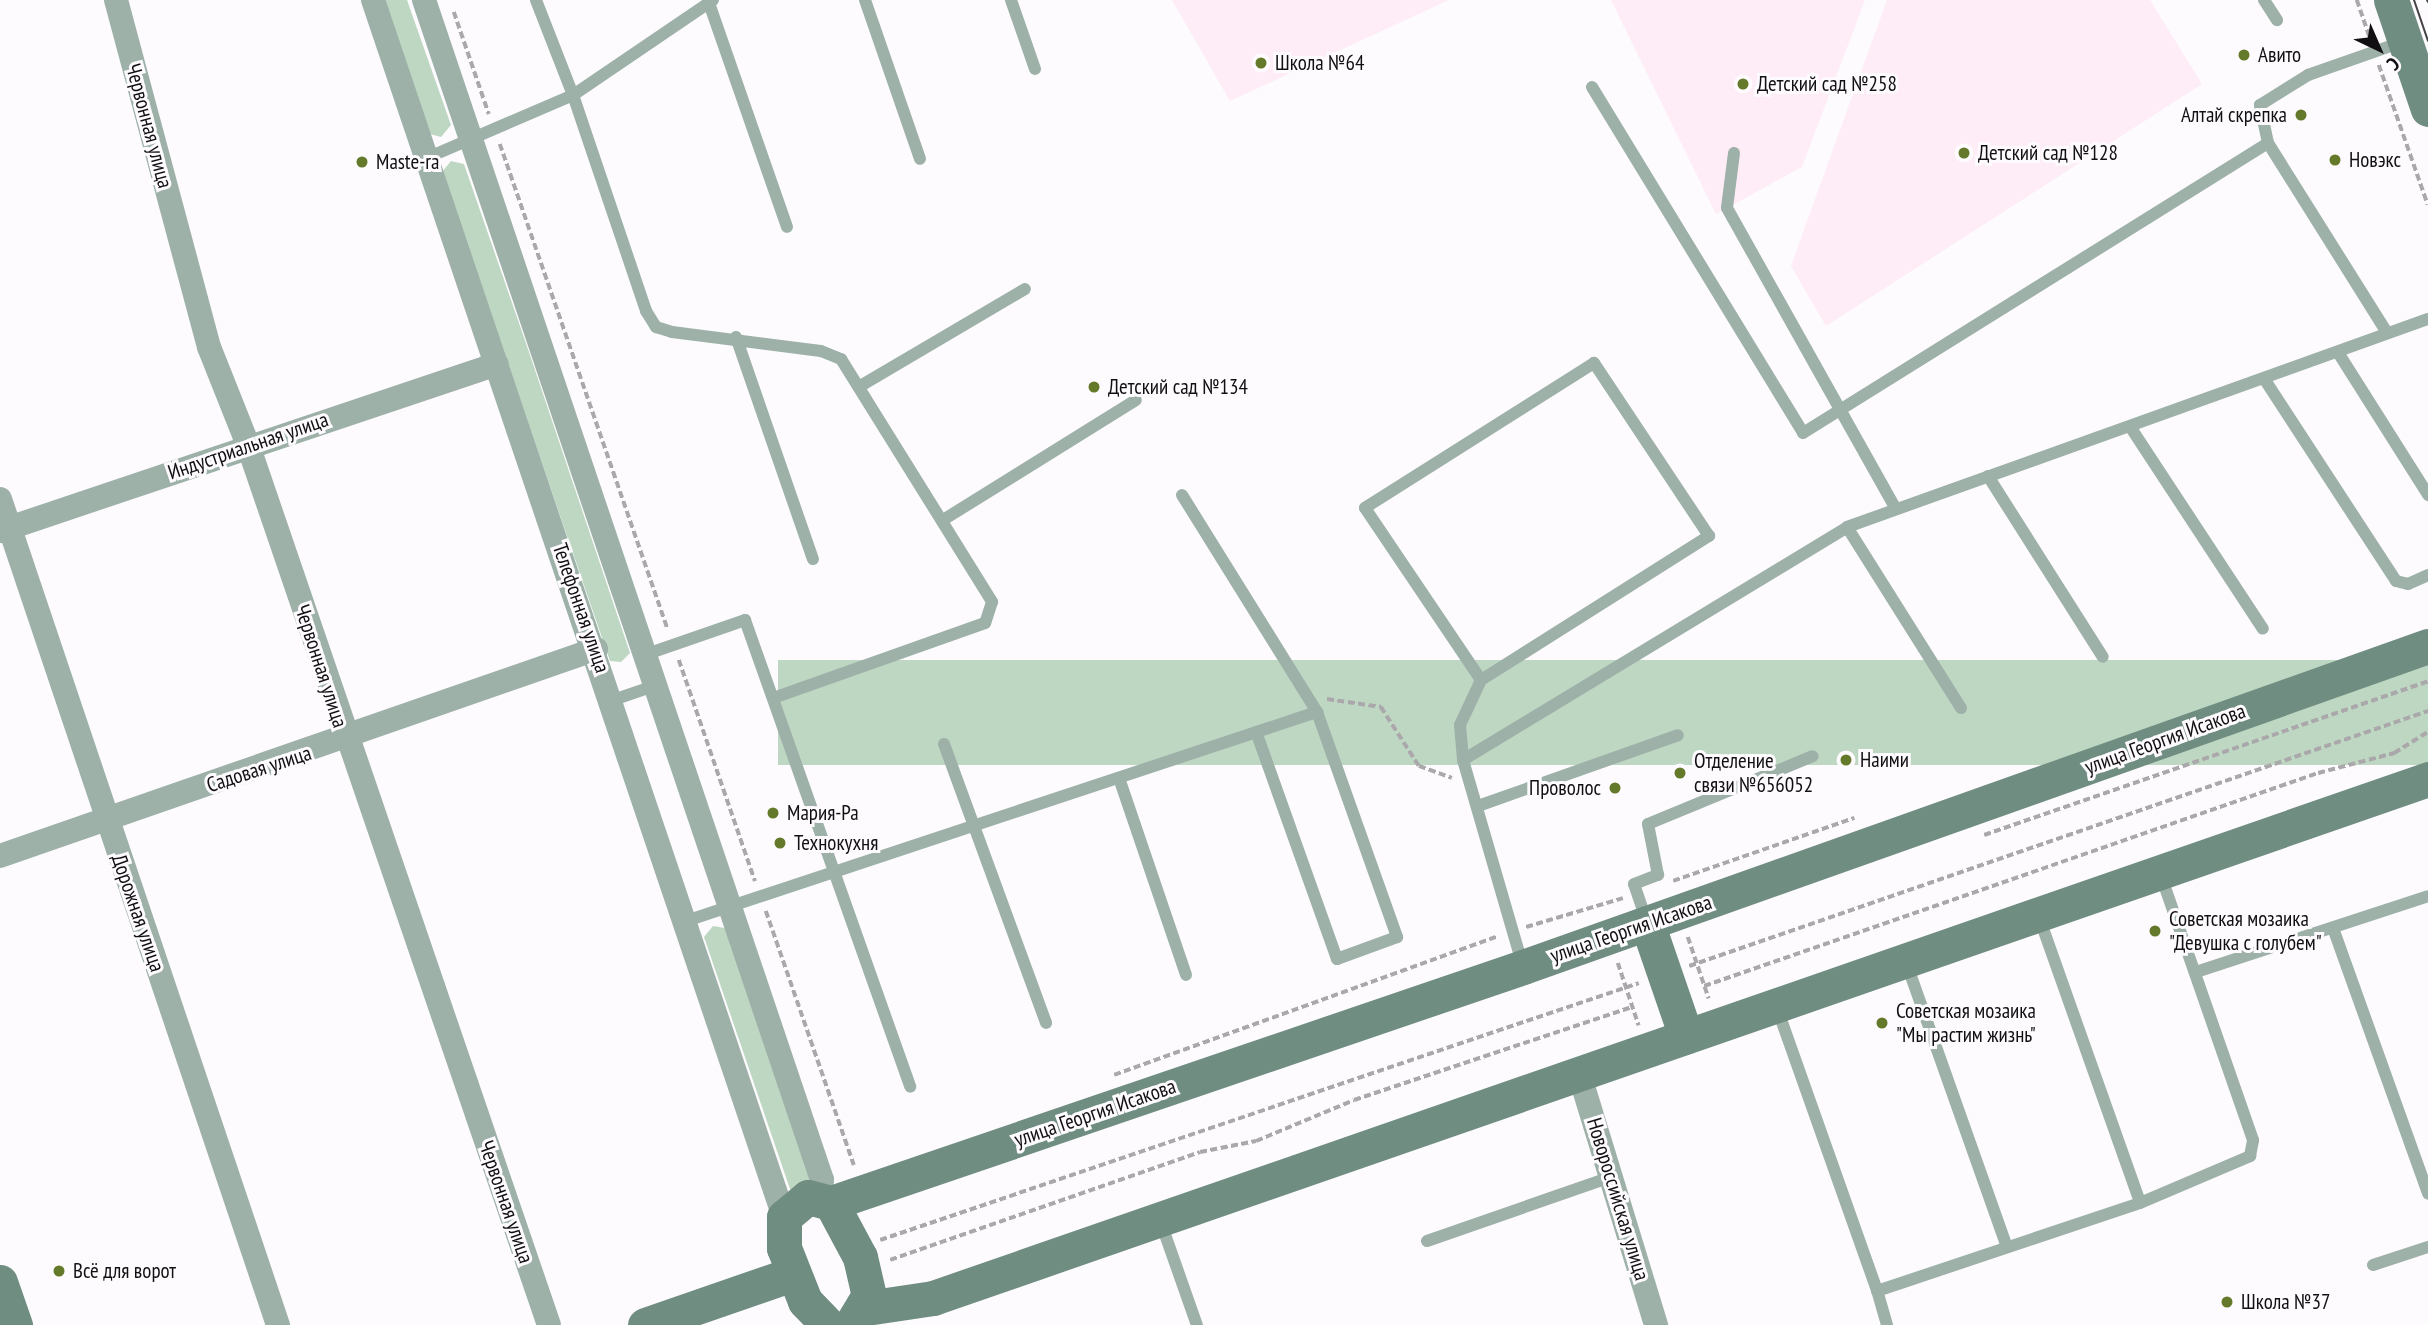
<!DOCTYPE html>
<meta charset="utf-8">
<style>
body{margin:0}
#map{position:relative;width:2428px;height:1325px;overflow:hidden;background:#fdfbfe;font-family:"PT Sans Narrow",sans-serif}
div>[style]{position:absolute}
.education>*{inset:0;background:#feecf6}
.green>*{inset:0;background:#bed7c2;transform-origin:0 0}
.path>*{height:3.5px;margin-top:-1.75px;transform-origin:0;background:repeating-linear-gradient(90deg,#aaa8ab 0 7px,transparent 0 10.5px)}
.lane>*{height:12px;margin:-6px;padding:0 6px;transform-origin:6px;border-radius:6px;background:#9eb1a9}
.street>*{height:24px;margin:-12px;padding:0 12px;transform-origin:12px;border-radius:12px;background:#9eb1a9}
.secondary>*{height:35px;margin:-17.5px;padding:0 17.5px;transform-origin:17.5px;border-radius:17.5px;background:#708d82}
.tram>*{height:2px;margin:-1px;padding:0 1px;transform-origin:1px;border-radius:1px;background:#454346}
.dots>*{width:19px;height:19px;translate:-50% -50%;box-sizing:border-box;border:4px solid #fdfbfe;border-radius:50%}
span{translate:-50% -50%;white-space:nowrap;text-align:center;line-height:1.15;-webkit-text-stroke:6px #fdfbfe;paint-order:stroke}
.poi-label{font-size:21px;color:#120f13}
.left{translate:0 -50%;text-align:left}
.right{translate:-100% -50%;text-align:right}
.street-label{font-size:21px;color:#120f13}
.north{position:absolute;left:2344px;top:14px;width:70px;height:70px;-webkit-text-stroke:5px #fdfbfe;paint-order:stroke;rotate:136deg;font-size:19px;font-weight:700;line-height:28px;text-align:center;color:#120f13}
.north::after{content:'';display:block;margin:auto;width:24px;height:32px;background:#120f13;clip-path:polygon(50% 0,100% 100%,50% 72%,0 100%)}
</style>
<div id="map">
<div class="education">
<div style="clip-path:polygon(1172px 0,1449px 0,1230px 101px)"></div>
<div style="clip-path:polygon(1611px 0,1865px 0,1802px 167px,1716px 214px)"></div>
<div style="clip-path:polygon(1887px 0,2150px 0,2202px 84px,1826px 326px,1791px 266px)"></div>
</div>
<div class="green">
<div style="clip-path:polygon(383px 0,407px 0,451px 125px,441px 137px,430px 134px)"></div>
<div style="clip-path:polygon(451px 161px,464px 164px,529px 352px,630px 653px,621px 662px,610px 661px,442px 172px)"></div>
<div style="left:2428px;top:660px;width:105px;height:1650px;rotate:90deg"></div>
<div style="clip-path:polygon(713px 926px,725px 928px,812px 1184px,791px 1192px,704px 937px)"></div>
</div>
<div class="path">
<div style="left:2357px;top:0;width:40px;rotate:71.1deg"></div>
<div style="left:454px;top:12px;width:108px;rotate:71.1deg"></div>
<div style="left:2379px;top:65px;width:148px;rotate:70.7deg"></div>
<div style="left:500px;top:144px;width:514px;rotate:70.93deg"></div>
<div style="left:679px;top:660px;width:234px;rotate:71deg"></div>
<div style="left:1327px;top:699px;width:55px;rotate:8.4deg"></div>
<div style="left:1381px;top:707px;width:70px;rotate:57.2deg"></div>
<div style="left:1419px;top:766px;width:35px;rotate:20deg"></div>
<div style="left:1984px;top:835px;width:470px;rotate:-19.1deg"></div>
<div style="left:1673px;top:881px;width:192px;rotate:-19.2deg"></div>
<div style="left:766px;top:911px;width:269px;rotate:70.9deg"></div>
<div style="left:1526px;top:927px;width:101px;rotate:-16.6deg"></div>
<div style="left:1688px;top:937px;width:65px;rotate:71.3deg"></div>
<div style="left:1618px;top:963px;width:66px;rotate:71.6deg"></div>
<div style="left:1689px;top:966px;width:782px;rotate:-19.04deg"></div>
<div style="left:1704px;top:986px;width:650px;rotate:-19.13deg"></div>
<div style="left:2318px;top:773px;width:79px;rotate:-14.7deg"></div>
<div style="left:2394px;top:753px;width:40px;rotate:-32deg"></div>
<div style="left:1114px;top:1075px;width:409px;rotate:-19.9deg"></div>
<div style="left:880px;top:1240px;width:801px;rotate:-18.71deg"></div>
<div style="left:890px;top:1260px;width:328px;rotate:-19.2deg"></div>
<div style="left:1200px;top:1152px;width:57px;rotate:-11.1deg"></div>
<div style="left:1256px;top:1141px;width:106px;rotate:-22.7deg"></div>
<div style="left:1354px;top:1100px;width:293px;rotate:-18.5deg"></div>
</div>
<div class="lane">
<div style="left:713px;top:0;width:169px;rotate:145.8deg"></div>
<div style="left:573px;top:95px;width:228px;rotate:71.3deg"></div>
<div style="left:646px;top:311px;width:19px;rotate:58deg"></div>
<div style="left:656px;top:327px;width:17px;rotate:17deg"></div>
<div style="left:672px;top:332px;width:150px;rotate:7.3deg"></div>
<div style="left:821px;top:351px;width:22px;rotate:22deg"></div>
<div style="left:841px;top:359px;width:286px;rotate:58.1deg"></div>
<div style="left:992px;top:602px;width:22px;rotate:108deg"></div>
<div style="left:985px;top:623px;width:225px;rotate:160.5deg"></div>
<div style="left:865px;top:0;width:168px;rotate:70.9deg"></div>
<div style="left:1011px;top:0;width:73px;rotate:70.8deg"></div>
<div style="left:2264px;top:0;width:24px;rotate:57deg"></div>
<div style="left:709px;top:3px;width:237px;rotate:70.8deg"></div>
<div style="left:1592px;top:87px;width:405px;rotate:58.6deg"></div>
<div style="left:1803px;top:433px;width:548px;rotate:-31.95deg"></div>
<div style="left:2268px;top:143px;width:39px;rotate:-102deg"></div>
<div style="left:2260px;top:105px;width:57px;rotate:-32deg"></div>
<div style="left:2308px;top:75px;width:100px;rotate:-19.3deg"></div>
<div style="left:2268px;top:143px;width:224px;rotate:57.9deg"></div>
<div style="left:1734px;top:153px;width:55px;rotate:97.3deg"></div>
<div style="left:1727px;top:208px;width:343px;rotate:60.7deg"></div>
<div style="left:429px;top:157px;width:157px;rotate:-23.3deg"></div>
<div style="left:573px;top:95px;width:102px;rotate:-111.3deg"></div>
<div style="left:736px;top:337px;width:235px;rotate:70.9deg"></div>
<div style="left:2339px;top:354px;width:167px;rotate:57.7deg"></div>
<div style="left:2265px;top:380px;width:240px;rotate:56.9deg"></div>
<div style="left:2396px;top:581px;width:12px;rotate:14deg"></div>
<div style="left:2408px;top:584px;width:22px;rotate:-24deg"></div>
<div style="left:862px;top:385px;width:189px;rotate:-30.5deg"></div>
<div style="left:2131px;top:428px;width:240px;rotate:56.7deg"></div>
<div style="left:1988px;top:476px;width:214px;rotate:57.6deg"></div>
<div style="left:1182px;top:495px;width:256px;rotate:58.1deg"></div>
<div style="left:1317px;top:712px;width:239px;rotate:70.4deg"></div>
<div style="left:1397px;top:937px;width:64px;rotate:159.9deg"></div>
<div style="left:1337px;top:959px;width:241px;rotate:-109.6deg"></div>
<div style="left:943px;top:520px;width:227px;rotate:-31.9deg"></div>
<div style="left:1847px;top:527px;width:214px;rotate:57.8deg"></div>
<div style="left:647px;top:654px;width:104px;rotate:-19.1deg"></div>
<div style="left:745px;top:620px;width:495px;rotate:70.5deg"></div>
<div style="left:1481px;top:680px;width:270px;rotate:-32.3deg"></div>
<div style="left:1709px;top:536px;width:208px;rotate:-123.6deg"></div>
<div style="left:1594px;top:363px;width:271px;rotate:147.7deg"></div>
<div style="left:1365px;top:508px;width:207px;rotate:56deg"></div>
<div style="left:1481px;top:680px;width:50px;rotate:115deg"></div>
<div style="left:1460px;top:725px;width:35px;rotate:85deg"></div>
<div style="left:1463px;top:760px;width:216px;rotate:73.8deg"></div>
<div style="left:613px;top:700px;width:46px;rotate:-18.8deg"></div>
<div style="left:944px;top:744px;width:297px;rotate:69.9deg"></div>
<div style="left:1463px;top:760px;width:449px;rotate:-31.2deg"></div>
<div style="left:1847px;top:527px;width:617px;rotate:-19.7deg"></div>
<div style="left:1119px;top:778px;width:208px;rotate:71.2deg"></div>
<div style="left:1478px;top:806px;width:212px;rotate:-19.5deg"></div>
<div style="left:2039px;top:917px;width:303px;rotate:70.5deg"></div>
<div style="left:689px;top:920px;width:662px;rotate:-18.33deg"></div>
<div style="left:1647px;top:922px;width:40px;rotate:-108.9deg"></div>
<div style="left:1634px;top:884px;width:26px;rotate:-21deg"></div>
<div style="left:1658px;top:875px;width:52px;rotate:-101.1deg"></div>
<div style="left:1648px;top:824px;width:178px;rotate:-22.4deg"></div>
<div style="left:2333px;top:928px;width:282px;rotate:70.3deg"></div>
<div style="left:1906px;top:962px;width:300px;rotate:70.5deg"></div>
<div style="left:2196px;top:972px;width:244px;rotate:-18.1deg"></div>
<div style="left:1777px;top:1008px;width:300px;rotate:70.5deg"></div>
<div style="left:1161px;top:1223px;width:108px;rotate:70.6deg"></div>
<div style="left:1427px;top:1241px;width:195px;rotate:-19.2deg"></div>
<div style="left:2373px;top:1265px;width:58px;rotate:-18.1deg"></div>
<div style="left:1887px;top:1325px;width:35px;rotate:-106deg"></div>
<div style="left:1877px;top:1291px;width:277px;rotate:-18.5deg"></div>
<div style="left:2140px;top:1203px;width:120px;rotate:-23.1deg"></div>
<div style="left:2250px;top:1156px;width:16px;rotate:-79deg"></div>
<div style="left:2253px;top:1140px;width:283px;rotate:-109.2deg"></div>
</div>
<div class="street">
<div style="left:116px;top:0;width:359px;rotate:75deg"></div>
<div style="left:209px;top:347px;width:105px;rotate:68.3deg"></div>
<div style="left:248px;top:445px;width:930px;rotate:71.12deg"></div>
<div style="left:373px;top:0;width:1285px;rotate:71.34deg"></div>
<div style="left:424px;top:0;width:1245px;rotate:71.36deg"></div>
<div style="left:822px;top:1180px;width:16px;rotate:97deg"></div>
<div style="left:0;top:499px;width:872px;rotate:71.4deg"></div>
<div style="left:0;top:531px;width:524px;rotate:-18.57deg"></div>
<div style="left:0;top:856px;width:631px;rotate:-19.15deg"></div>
<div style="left:1579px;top:1073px;width:264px;rotate:73deg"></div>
</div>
<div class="secondary">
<div style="left:2391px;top:0;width:115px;rotate:71.3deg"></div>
<div style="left:1647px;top:923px;width:120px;rotate:71deg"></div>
<div style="left:831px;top:1203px;width:731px;rotate:-18.83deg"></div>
<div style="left:1523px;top:967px;width:960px;rotate:-19.53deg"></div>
<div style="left:0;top:1282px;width:46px;rotate:70.8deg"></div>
<div style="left:866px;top:1308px;width:68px;rotate:-8.5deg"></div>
<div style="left:933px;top:1298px;width:1583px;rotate:-19.14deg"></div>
<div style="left:645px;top:1325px;width:156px;rotate:-19.1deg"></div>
<div style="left:828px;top:1325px;width:33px;rotate:-134deg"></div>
<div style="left:805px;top:1301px;width:57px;rotate:-111.6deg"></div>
<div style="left:784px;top:1248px;width:31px;rotate:-90deg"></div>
<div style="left:784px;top:1217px;width:31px;rotate:-40deg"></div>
<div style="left:808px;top:1197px;width:24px;rotate:15deg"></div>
<div style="left:831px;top:1203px;width:61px;rotate:61.8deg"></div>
<div style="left:860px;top:1257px;width:39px;rotate:77deg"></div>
<div style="left:869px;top:1295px;width:35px;rotate:121deg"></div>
</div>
<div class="tram">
<div style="left:2414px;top:0;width:43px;rotate:71.1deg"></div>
<div style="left:2427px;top:0;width:2px;rotate:63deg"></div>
</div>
<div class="dots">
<div style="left:2244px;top:55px;background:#647929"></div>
<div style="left:1261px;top:63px;background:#647929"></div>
<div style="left:1743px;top:84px;background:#647929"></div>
<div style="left:2301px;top:115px;background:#647929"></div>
<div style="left:1964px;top:153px;background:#647929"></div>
<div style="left:2335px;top:160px;background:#647929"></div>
<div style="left:362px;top:162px;background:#647929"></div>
<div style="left:1094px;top:387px;background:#647929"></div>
<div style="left:1846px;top:760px;background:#647929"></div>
<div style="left:1680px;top:773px;background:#647929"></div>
<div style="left:1615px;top:788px;background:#647929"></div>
<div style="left:773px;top:813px;background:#647929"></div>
<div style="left:780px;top:843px;background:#647929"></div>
<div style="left:2155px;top:931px;background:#647929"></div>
<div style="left:1882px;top:1023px;background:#647929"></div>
<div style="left:59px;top:1271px;background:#647929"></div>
<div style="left:2227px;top:1302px;background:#647929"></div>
</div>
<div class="poi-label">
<span class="left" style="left:2258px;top:55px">Авито</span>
<span class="left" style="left:1275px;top:63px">Школа №64</span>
<span class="left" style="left:1757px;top:84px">Детский сад №258</span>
<span class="right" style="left:2287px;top:115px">Алтай скрепка</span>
<span class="left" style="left:1978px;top:153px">Детский сад №128</span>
<span class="left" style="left:2349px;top:160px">Новэкс</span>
<span class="left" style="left:376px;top:162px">Maste-ra</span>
<span class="left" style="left:1108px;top:387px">Детский сад №134</span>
<span class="left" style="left:1860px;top:760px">Наими</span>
<span class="left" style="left:1694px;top:773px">Отделение<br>связи №656052</span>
<span class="right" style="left:1601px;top:788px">Проволос</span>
<span class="left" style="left:787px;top:813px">Мария-Ра</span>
<span class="left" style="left:794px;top:843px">Технокухня</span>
<span class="left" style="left:2169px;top:931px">Советская мозаика<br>"Девушка с голубем"</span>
<span class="left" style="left:1896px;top:1023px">Советская мозаика<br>"Мы растим жизнь"</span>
<span class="left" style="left:73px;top:1271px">Всё для ворот</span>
<span class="left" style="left:2241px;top:1302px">Школа №37</span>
</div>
<div class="street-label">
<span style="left:149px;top:126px;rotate:75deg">Червонная улица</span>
<span style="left:248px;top:446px;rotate:-19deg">Индустриальная улица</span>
<span style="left:581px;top:608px;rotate:71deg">Телефонная улица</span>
<span style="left:321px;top:666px;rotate:72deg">Червонная улица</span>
<span style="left:2165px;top:739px;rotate:-20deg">улица Георгия Исакова</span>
<span style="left:259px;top:769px;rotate:-18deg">Садовая улица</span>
<span style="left:138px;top:913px;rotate:71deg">Дорожная улица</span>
<span style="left:1631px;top:929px;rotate:-19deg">улица Георгия Исакова</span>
<span style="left:1095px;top:1113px;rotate:-19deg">улица Георгия Исакова</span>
<span style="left:1618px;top:1199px;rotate:73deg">Новороссийская улица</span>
<span style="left:506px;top:1202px;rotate:71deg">Червонная улица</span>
</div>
<div class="north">С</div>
</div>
